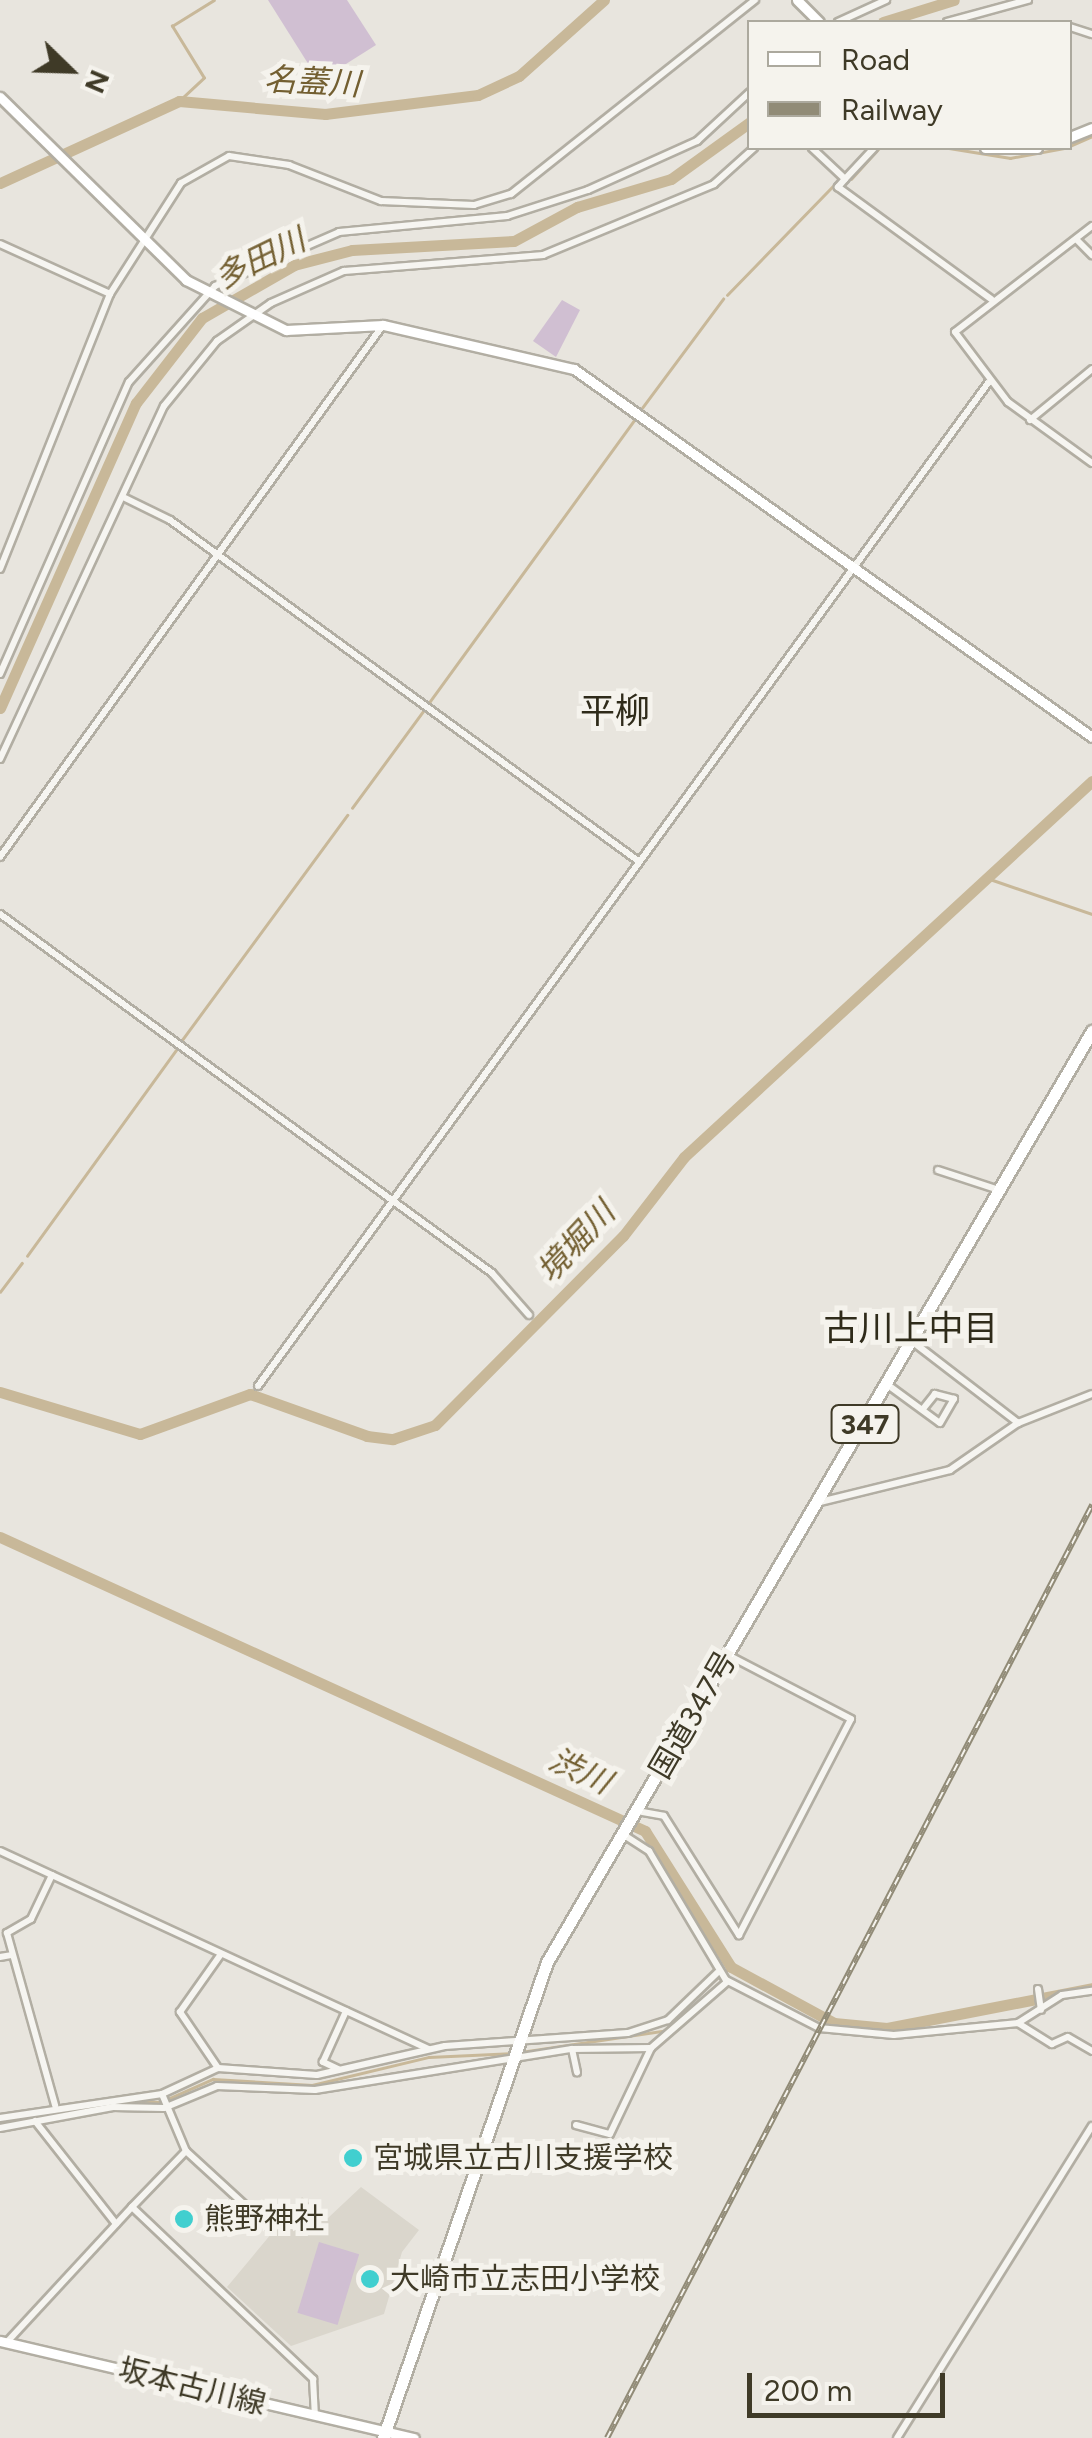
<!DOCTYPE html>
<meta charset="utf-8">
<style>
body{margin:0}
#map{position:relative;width:1092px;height:2438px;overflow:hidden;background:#e8e5de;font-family:Figtree,"Noto Sans JP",sans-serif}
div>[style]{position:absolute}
.built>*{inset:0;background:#dad6cc}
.green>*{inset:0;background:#d0bfd2;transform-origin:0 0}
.stream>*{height:2.5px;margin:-1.25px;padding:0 1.25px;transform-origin:1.25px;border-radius:1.25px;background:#c8b899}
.river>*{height:11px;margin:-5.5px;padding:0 5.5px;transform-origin:5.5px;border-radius:5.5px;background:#c8b899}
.roads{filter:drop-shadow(2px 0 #b2aea3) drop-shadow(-2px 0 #b2aea3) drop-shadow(0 2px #b2aea3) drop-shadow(0 -2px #b2aea3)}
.street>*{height:6px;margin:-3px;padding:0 3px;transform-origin:3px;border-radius:3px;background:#f6f5f1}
.secondary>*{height:9px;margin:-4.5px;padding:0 4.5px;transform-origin:4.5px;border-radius:4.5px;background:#fff}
.highway>*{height:11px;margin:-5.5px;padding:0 5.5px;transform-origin:5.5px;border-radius:5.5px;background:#fff}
.rail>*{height:6px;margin-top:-3px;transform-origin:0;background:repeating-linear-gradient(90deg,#f5f3ed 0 8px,#918b77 0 16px);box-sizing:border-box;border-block:2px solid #918b77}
.dots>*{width:28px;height:28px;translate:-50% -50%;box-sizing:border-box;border:5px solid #f5f3ed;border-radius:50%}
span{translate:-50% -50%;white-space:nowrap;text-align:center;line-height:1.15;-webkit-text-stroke:10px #f5f3ed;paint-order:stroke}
.shield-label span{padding:2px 8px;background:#f5f3ed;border:2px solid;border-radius:8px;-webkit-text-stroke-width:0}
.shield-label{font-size:28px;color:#3f3a27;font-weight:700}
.street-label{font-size:30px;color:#3f3a27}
.poi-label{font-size:30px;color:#3f3a27}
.left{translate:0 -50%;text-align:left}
.water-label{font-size:32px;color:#735f31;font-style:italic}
.quarter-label{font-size:35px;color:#2f2b1a}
.legend{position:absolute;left:747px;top:20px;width:325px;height:130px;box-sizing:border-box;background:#f5f3ed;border:2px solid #aca99e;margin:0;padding:12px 18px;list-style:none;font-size:30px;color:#3f3a27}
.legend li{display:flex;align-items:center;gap:20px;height:50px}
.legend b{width:50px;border:2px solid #aca99e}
.north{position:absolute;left:20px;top:20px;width:100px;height:100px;-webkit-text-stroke:8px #f5f3ed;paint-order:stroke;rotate:113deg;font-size:28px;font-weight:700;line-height:40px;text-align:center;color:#3f3a27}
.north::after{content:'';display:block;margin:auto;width:35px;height:45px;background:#3f3a27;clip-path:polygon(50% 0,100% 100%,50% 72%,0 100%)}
.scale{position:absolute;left:747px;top:2373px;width:198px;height:45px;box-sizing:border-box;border:5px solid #3f3a27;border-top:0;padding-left:12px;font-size:30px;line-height:35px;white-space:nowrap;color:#3f3a27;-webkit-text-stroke:8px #f5f3ed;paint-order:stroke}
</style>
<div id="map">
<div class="built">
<div style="clip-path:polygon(361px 2187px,419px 2230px,402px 2252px,384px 2314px,291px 2346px,227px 2287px,302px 2197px,328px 2218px)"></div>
</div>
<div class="green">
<div style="clip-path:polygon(268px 0,347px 0,376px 45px,319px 81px)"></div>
<div style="clip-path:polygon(562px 300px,580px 310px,556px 357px,533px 341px)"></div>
<div style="left:319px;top:2242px;width:42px;height:74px;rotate:17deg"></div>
</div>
<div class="stream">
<div style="left:179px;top:101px;width:34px;rotate:-43deg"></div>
<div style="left:204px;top:78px;width:61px;rotate:-121.6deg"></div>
<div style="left:172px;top:26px;width:49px;rotate:-31.8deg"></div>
<div style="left:1070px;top:146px;width:24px;rotate:-24deg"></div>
<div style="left:949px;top:148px;width:62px;rotate:9.3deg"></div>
<div style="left:1010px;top:158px;width:56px;rotate:-10.3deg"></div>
<div style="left:844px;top:173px;width:1px"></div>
<div style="left:851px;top:179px;width:42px;rotate:-47.9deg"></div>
<div style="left:727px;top:295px;width:159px;rotate:-45.8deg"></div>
<div style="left:642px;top:408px;width:136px;rotate:-53.4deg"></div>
<div style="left:428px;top:704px;width:352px;rotate:-54deg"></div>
<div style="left:352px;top:808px;width:122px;rotate:-53.7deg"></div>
<div style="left:987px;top:878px;width:111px;rotate:18.9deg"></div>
<div style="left:182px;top:1040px;width:279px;rotate:-53.7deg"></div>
<div style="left:27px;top:1256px;width:254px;rotate:-54.1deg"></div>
<div style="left:0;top:1292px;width:36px;rotate:-53deg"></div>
<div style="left:712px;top:1982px;width:24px;rotate:-38deg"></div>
<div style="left:521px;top:2052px;width:149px;rotate:-8.5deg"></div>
<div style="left:668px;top:2030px;width:28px;rotate:-52deg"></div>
<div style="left:132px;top:2101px;width:29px;rotate:2deg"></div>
<div style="left:161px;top:2102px;width:57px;rotate:-23.9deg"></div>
<div style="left:213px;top:2079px;width:99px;rotate:3.5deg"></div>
<div style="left:312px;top:2085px;width:120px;rotate:-13.5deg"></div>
<div style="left:429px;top:2057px;width:84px;rotate:-2.7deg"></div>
<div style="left:0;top:2124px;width:31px;rotate:-13deg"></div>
</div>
<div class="river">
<div style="left:883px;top:22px;width:74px;rotate:-17.2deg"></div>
<div style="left:0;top:183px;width:197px;rotate:-24.6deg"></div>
<div style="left:179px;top:101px;width:147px;rotate:5.1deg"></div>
<div style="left:325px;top:114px;width:154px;rotate:-7.1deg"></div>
<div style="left:478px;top:95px;width:45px;rotate:-24.9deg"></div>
<div style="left:519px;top:76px;width:114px;rotate:-41.8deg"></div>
<div style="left:0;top:708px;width:334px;rotate:-66deg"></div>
<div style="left:136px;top:403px;width:108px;rotate:-52.2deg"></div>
<div style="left:202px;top:318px;width:106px;rotate:-29.9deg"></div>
<div style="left:294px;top:265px;width:60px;rotate:-14.5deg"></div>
<div style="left:352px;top:250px;width:162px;rotate:-3.2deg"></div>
<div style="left:514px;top:241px;width:72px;rotate:-28.4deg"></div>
<div style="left:577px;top:207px;width:98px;rotate:-16.6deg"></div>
<div style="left:671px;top:179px;width:97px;rotate:-35.8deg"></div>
<div style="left:0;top:1392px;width:146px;rotate:16.7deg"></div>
<div style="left:140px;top:1434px;width:117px;rotate:-20deg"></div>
<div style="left:250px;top:1394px;width:124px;rotate:19.7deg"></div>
<div style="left:367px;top:1436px;width:26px;rotate:7deg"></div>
<div style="left:393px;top:1439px;width:44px;rotate:-18.4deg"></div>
<div style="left:435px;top:1425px;width:267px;rotate:-45.2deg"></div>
<div style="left:623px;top:1236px;width:100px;rotate:-52.3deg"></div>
<div style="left:684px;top:1157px;width:555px;rotate:-42.66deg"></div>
<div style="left:0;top:1537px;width:709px;rotate:24.5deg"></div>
<div style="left:645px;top:1831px;width:161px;rotate:57.7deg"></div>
<div style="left:731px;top:1967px;width:117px;rotate:28.5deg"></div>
<div style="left:834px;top:2023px;width:53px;rotate:5.4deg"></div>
<div style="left:887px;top:2028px;width:209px;rotate:-11deg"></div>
</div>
<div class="roads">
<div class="street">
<div style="left:838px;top:22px;width:53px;rotate:-24.6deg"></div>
<div style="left:947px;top:22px;width:84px;rotate:-15.2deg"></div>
<div style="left:1070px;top:27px;width:23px;rotate:18deg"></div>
<div style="left:812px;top:148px;width:45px;rotate:43.2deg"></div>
<div style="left:845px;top:179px;width:11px;rotate:131deg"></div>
<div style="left:838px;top:187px;width:190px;rotate:36.2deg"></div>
<div style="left:845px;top:179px;width:42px;rotate:-46.9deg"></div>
<div style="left:1092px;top:226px;width:173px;rotate:142.3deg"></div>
<div style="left:955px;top:332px;width:88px;rotate:52.9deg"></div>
<div style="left:1008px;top:402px;width:104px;rotate:36deg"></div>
<div style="left:1076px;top:239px;width:23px;rotate:45deg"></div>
<div style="left:0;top:244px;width:121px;rotate:24.4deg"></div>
<div style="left:1030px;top:420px;width:80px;rotate:-39.4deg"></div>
<div style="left:125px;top:498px;width:50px;rotate:26.1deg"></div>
<div style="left:170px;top:520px;width:578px;rotate:36.06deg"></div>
<div style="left:0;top:569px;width:296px;rotate:-68.2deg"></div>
<div style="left:110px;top:294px;width:132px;rotate:-57.4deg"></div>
<div style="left:181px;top:183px;width:55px;rotate:-29.4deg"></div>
<div style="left:229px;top:156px;width:61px;rotate:8.5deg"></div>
<div style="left:289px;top:165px;width:99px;rotate:21.4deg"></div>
<div style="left:381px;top:201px;width:93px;rotate:2.5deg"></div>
<div style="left:474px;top:205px;width:39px;rotate:-17deg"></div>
<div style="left:511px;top:194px;width:312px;rotate:-38.5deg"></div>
<div style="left:0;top:674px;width:319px;rotate:-66.2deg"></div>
<div style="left:129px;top:382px;width:129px;rotate:-48.1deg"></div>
<div style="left:215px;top:286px;width:135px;rotate:-23.5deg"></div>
<div style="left:339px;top:232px;width:169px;rotate:-5.4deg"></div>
<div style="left:507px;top:216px;width:85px;rotate:-17.8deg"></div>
<div style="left:588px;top:190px;width:120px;rotate:-24.2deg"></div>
<div style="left:697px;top:141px;width:72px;rotate:-42.8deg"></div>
<div style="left:0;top:759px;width:389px;rotate:-65.1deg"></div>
<div style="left:164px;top:406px;width:84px;rotate:-50.8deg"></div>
<div style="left:217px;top:341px;width:66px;rotate:-35.1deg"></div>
<div style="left:271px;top:303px;width:80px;rotate:-23.7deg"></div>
<div style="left:344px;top:271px;width:200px;rotate:-4.6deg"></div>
<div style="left:543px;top:255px;width:185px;rotate:-22.5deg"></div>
<div style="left:714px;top:184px;width:54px;rotate:-42deg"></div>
<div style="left:0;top:857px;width:656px;rotate:-54.25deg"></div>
<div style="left:0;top:914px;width:609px;rotate:36.12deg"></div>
<div style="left:492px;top:1273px;width:56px;rotate:48.6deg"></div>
<div style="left:938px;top:1170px;width:64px;rotate:18.2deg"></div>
<div style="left:913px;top:1342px;width:133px;rotate:37.6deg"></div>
<div style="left:888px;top:1385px;width:64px;rotate:36.2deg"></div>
<div style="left:940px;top:1423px;width:28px;rotate:-60deg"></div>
<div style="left:954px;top:1399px;width:20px;rotate:-165deg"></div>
<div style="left:935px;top:1394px;width:19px;rotate:129deg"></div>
<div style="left:258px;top:1386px;width:1241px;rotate:-53.95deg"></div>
<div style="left:820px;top:1502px;width:134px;rotate:-13.8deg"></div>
<div style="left:950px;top:1470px;width:83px;rotate:-34.7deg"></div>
<div style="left:1018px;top:1423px;width:79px;rotate:-21.4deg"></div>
<div style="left:637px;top:1811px;width:27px;rotate:10deg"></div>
<div style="left:664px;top:1816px;width:141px;rotate:57.8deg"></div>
<div style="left:739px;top:1935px;width:243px;rotate:-62.6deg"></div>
<div style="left:851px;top:1719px;width:139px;rotate:-152.5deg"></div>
<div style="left:624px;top:1835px;width:30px;rotate:33deg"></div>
<div style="left:649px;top:1851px;width:150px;rotate:59.2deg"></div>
<div style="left:726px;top:1980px;width:105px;rotate:27.3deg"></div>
<div style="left:819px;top:2028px;width:75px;rotate:5.3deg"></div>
<div style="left:894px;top:2035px;width:125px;rotate:-5.5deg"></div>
<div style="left:1018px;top:2023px;width:52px;rotate:-32.5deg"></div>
<div style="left:1062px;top:1995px;width:30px;rotate:-8deg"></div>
<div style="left:0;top:1851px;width:472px;rotate:24.8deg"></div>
<div style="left:52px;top:1875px;width:49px;rotate:115.5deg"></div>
<div style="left:31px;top:1919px;width:28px;rotate:150deg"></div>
<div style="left:7px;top:1933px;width:179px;rotate:74.4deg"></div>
<div style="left:0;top:1957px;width:11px;rotate:-10deg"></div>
<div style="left:1038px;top:1989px;width:21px;rotate:82deg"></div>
<div style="left:1018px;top:2023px;width:40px;rotate:32deg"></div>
<div style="left:1052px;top:2044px;width:17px;rotate:-24deg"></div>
<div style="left:1068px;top:2037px;width:28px;rotate:30deg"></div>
<div style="left:572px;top:2049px;width:79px;rotate:-0.7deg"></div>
<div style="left:651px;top:2048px;width:101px;rotate:-41deg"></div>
<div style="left:218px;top:2068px;width:68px;rotate:-124.2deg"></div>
<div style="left:180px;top:2012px;width:71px;rotate:-54.7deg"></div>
<div style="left:338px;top:2069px;width:17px;rotate:-155deg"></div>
<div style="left:323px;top:2062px;width:56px;rotate:-65.7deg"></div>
<div style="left:162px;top:2094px;width:62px;rotate:67.2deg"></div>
<div style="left:186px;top:2151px;width:78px;rotate:134deg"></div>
<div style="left:132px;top:2207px;width:250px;rotate:43.5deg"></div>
<div style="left:313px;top:2379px;width:37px;rotate:87deg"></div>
<div style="left:0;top:2118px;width:164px;rotate:-8.4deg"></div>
<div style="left:162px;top:2094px;width:62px;rotate:-24.9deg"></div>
<div style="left:218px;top:2068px;width:99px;rotate:4deg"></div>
<div style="left:317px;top:2075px;width:131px;rotate:-12.8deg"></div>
<div style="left:445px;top:2046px;width:183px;rotate:-4.1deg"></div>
<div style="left:628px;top:2033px;width:42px;rotate:-18deg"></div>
<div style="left:668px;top:2020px;width:69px;rotate:-43.8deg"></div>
<div style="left:35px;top:2121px;width:131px;rotate:51.8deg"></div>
<div style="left:576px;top:2125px;width:35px;rotate:15deg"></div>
<div style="left:610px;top:2134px;width:95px;rotate:-64.5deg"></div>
<div style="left:0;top:2128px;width:115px;rotate:-10.5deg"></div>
<div style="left:113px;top:2107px;width:51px;rotate:1.1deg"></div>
<div style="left:164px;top:2108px;width:57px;rotate:-22.5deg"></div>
<div style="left:217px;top:2086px;width:98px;rotate:2.3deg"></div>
<div style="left:315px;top:2090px;width:260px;rotate:-9.1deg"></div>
<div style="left:572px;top:2049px;width:24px;rotate:78deg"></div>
<div style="left:186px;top:2151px;width:113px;rotate:42.5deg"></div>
<div style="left:7px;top:2342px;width:184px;rotate:-47.2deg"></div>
<div style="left:897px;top:2438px;width:368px;rotate:-58deg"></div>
</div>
<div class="secondary">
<div style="left:797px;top:0;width:31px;rotate:45deg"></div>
<div style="left:0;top:97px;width:261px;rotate:44.5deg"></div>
<div style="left:186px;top:280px;width:112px;rotate:26.6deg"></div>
<div style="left:286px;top:330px;width:97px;rotate:-3deg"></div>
<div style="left:383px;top:325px;width:196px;rotate:13deg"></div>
<div style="left:574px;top:369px;width:635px;rotate:35.39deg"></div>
<div style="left:1070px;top:137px;width:24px;rotate:-22deg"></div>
<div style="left:985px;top:148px;width:52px"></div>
<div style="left:0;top:2341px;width:425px;rotate:13.2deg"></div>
</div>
<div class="highway">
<div style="left:383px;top:2438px;width:503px;rotate:-70.99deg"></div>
<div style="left:547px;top:1962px;width:1079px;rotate:-59.66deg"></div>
</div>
</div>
<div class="rail">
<div style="left:607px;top:2438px;width:1052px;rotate:-62.53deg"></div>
</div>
<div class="dots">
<div style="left:353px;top:2158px;background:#41cfcf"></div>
<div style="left:184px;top:2219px;background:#41cfcf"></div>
<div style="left:370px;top:2279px;background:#41cfcf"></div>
</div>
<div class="shield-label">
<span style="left:865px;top:1424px">347</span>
</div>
<div class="street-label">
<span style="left:693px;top:1715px;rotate:-60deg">国道347号</span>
<span style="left:192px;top:2387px;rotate:14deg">坂本古川線</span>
</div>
<div class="poi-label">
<span class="left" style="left:373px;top:2158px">宮城県立古川支援学校</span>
<span class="left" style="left:204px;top:2219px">熊野神社</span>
<span class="left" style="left:390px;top:2279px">大崎市立志田小学校</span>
</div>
<div class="water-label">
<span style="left:312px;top:82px;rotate:3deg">名蓋川</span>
<span style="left:260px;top:259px;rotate:-26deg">多田川</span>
<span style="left:576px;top:1242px;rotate:-47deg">境堀川</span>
<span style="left:580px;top:1771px;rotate:25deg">渋川</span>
</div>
<div class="quarter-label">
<span style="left:615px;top:711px">平柳</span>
<span style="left:911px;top:1328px">古川上中目</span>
</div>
<ul class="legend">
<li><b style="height:12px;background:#fff"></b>Road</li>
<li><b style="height:12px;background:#918b77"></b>Railway</li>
</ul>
<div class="north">N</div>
<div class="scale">200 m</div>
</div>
